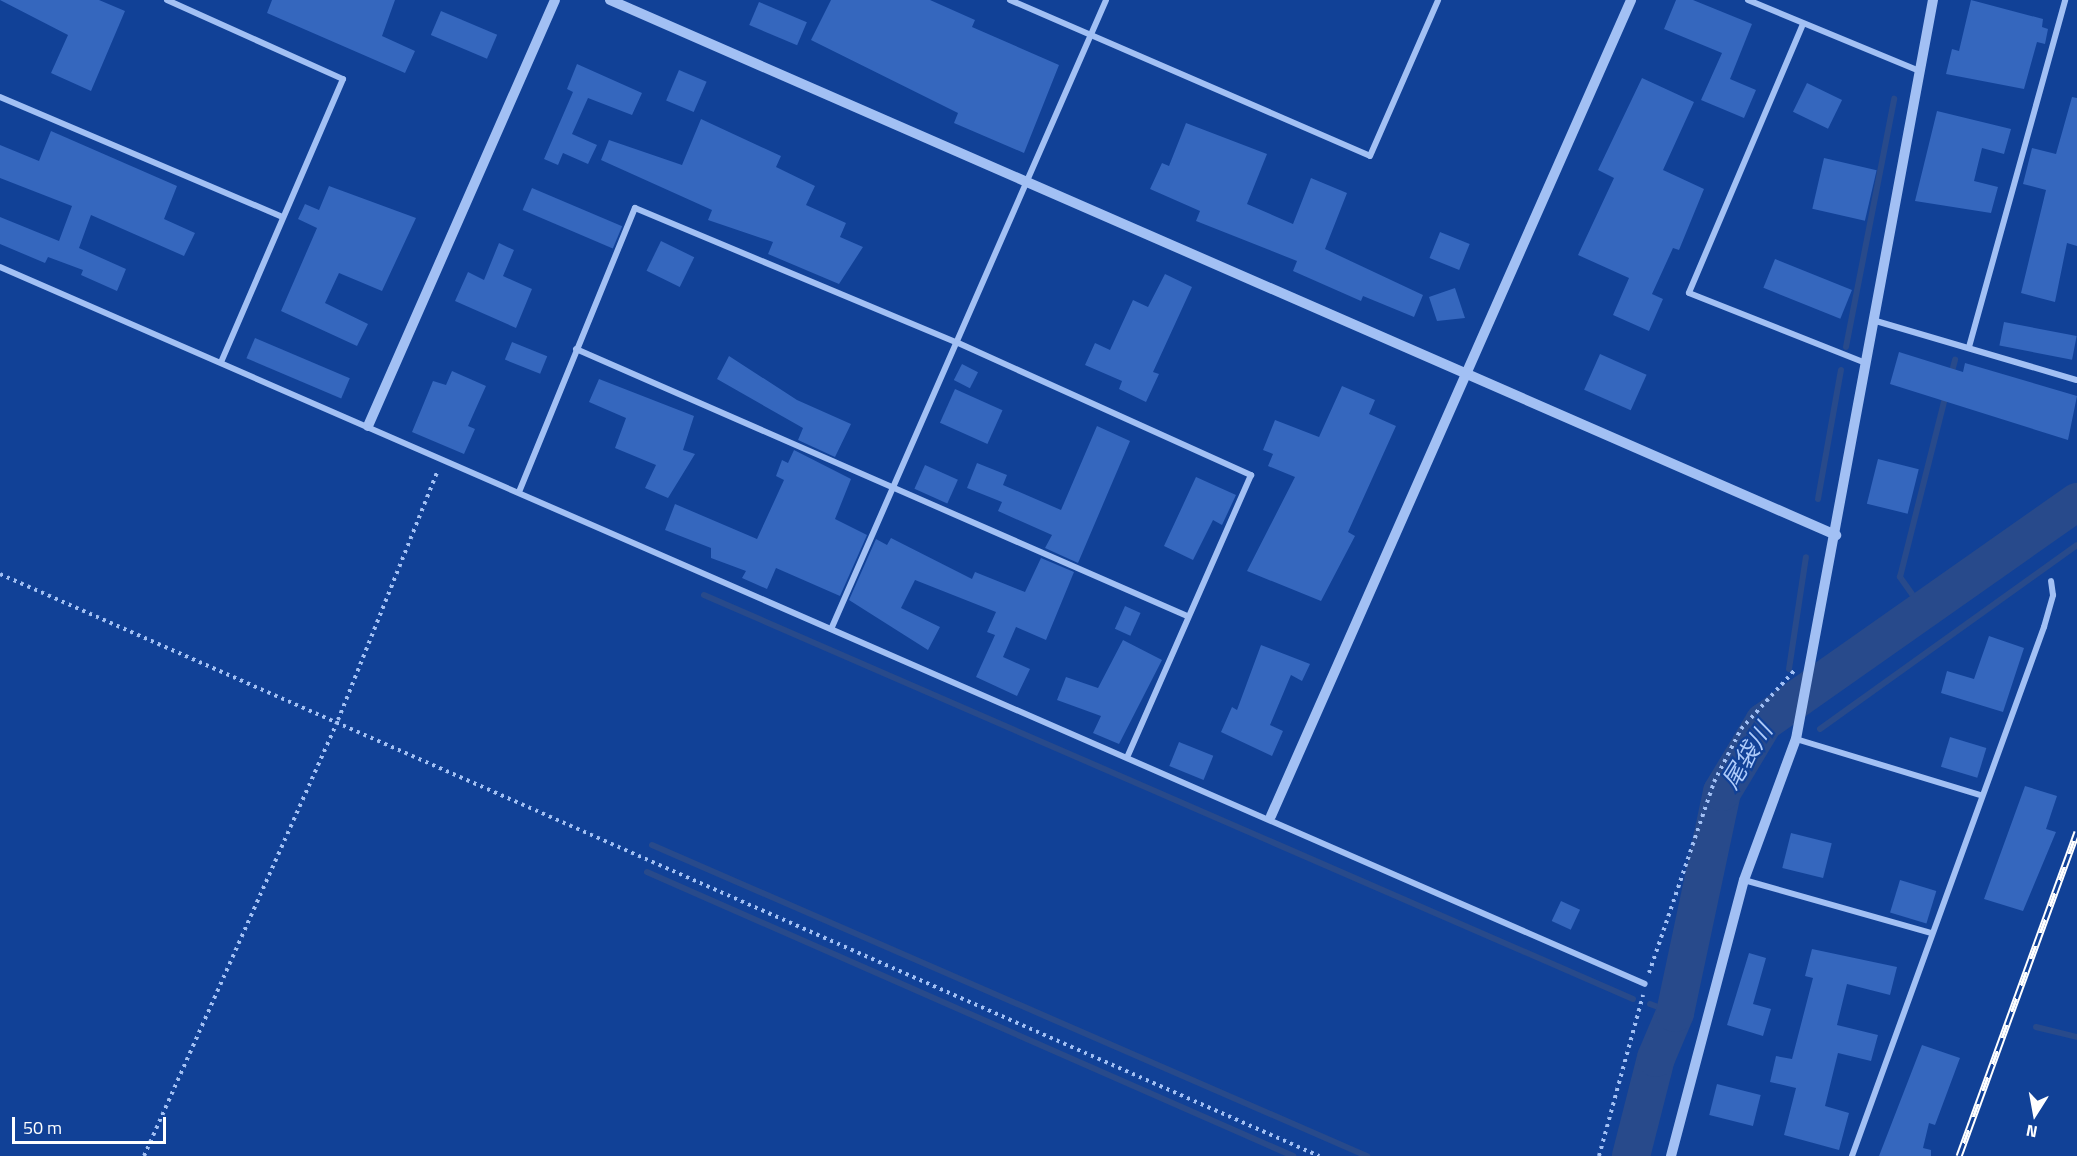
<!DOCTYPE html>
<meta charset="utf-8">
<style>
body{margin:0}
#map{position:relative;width:2077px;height:1156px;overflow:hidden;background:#114197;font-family:"Titillium Web","Noto Sans JP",sans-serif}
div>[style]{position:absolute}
.stream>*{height:6px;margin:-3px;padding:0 3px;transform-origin:3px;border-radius:3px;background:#284a8b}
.river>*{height:38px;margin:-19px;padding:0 19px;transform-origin:19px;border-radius:19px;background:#284a8b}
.building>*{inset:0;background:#3567be;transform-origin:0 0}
.path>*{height:4px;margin-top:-2px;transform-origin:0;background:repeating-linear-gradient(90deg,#a2c0f4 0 3px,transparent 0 7.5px)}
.minor>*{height:6px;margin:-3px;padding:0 3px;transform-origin:3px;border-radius:3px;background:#a2c0f4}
.tertiary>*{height:10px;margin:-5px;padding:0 5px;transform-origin:5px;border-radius:5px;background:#a2c0f4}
.rail>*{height:7px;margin-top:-3.5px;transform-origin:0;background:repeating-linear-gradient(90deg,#114197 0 14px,#fff 0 28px);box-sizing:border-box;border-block:2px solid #fff}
span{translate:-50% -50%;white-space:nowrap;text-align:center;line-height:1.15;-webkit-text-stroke:4.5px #114197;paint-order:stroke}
.water-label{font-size:24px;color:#aecbfa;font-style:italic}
.north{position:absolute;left:2005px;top:1084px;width:60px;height:60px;-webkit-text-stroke:4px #114197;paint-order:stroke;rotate:191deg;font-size:16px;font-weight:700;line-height:24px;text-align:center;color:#fff}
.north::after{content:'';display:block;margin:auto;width:21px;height:27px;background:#fff;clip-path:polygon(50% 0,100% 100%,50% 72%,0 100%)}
.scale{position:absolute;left:12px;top:1117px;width:154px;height:27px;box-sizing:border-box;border:3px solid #fff;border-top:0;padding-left:8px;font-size:18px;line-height:21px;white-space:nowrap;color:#fff;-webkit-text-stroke:4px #114197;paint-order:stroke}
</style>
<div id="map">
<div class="stream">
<div style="left:1846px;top:347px;width:253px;rotate:-79deg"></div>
<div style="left:1951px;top:375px;width:16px;rotate:-75deg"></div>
<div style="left:1818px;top:499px;width:131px;rotate:-79.9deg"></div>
<div style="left:704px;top:595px;width:1013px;rotate:23.5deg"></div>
<div style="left:1924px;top:611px;width:42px;rotate:-125.2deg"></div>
<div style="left:1900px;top:577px;width:189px;rotate:-75.9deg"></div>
<div style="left:1789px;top:669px;width:113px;rotate:-81.4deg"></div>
<div style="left:1783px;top:708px;width:19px;rotate:-81deg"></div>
<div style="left:1820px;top:729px;width:316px;rotate:-35.6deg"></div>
<div style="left:652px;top:845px;width:780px;rotate:23.51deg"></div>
<div style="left:647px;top:872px;width:706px;rotate:23.73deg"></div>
<div style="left:1650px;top:1004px;width:27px;rotate:20deg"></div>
<div style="left:2036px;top:1027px;width:42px;rotate:13.7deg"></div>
</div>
<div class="river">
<div style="left:1631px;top:1156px;width:101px;rotate:-75.7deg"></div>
<div style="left:1656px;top:1058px;width:49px;rotate:-67.1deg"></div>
<div style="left:1675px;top:1013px;width:226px;rotate:-78deg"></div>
<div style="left:1722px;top:792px;width:82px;rotate:-59deg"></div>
<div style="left:1764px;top:722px;width:383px;rotate:-35.1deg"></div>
</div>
<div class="building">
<div style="clip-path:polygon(0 0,99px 0,125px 11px,91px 91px,51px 73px,68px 35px)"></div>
<div style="clip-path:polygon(272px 0,395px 0,382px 36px,415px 51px,405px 73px,267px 13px)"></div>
<div style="clip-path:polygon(831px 0,930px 0,975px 20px,972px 27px,1059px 65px,1024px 153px,954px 123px,958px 113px,811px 40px)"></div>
<div style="clip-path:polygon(1676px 0,1693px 0,1752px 24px,1730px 79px,1756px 90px,1744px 118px,1701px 100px,1722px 53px,1664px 29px)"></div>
<div style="clip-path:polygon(1971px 0,2043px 19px,2042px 27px,2048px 29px,2045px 44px,2037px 42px,2024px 89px,1946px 74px,1952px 49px,1959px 51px)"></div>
<div style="left:759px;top:2px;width:52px;height:25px;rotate:23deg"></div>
<div style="left:441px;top:11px;width:61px;height:26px;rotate:23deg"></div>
<div style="clip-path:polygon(577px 64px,642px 93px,632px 115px,588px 98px,572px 134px,597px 145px,588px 164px,563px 153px,558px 165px,544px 159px,573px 92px,567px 89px)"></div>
<div style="left:679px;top:70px;width:30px;height:33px;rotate:23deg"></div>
<div style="clip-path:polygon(1642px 78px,1694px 102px,1663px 170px,1704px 189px,1679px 250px,1673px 248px,1652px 294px,1663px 299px,1649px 331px,1613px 315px,1629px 278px,1578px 255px,1614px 178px,1598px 170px)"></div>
<div style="left:1807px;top:83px;width:39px;height:32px;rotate:26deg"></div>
<div style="clip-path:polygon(2072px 97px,2077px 98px,2077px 246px,2067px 243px,2055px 302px,2021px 293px,2046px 190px,2023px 184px,2032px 148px,2056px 154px)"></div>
<div style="clip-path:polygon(1937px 111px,2011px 129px,2004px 154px,1982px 148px,1974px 181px,1998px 187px,1991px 213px,1915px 201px)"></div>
<div style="clip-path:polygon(701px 119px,781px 156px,776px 167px,815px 186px,806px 205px,846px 223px,840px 237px,863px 247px,839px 284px,768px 254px,773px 242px,708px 220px,712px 210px,601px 160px,609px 140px,682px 165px)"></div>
<div style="clip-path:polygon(1186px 123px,1267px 154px,1247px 204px,1293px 224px,1311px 178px,1347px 193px,1325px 249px,1423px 295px,1414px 317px,1363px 296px,1361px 301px,1293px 271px,1297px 261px,1196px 221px,1200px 211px,1150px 189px,1162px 163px,1169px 166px)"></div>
<div style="clip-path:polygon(51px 131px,177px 186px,164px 219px,195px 233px,184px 256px,91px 215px,79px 248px,126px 269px,117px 291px,81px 275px,83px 270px,48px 257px,45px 263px,0 244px,0 217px,59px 241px,72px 206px,0 178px,0 145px,39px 161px)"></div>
<div style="left:1824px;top:158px;width:54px;height:52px;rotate:13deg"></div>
<div style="clip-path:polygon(329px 186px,416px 218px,382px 291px,339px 273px,325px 303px,368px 324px,357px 346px,281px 311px,317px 228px,298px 219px,305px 204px,319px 210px)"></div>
<div style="left:532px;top:188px;width:98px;height:24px;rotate:23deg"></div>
<div style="left:1440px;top:232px;width:32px;height:28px;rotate:22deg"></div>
<div style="left:661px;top:241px;width:37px;height:33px;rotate:26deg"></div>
<div style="clip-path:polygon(499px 243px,514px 250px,503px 276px,532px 289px,516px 328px,455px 301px,468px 272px,484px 280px)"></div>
<div style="left:1775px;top:259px;width:83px;height:31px;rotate:22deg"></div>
<div style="clip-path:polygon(1165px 274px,1192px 287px,1153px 372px,1159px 374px,1146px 402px,1119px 389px,1122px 381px,1085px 365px,1095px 343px,1110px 350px,1133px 300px,1148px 307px)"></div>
<div style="clip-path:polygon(1455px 288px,1465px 318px,1437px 321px,1429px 297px)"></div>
<div style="left:2004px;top:322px;width:74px;height:24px;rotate:11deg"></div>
<div style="left:255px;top:338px;width:103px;height:22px;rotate:23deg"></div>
<div style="left:512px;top:342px;width:38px;height:19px;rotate:22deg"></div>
<div style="clip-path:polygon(1899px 352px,1963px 372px,1965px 363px,2077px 396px,2068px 440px,1890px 384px)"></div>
<div style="left:1600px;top:354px;width:51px;height:39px;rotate:24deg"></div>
<div style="clip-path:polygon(729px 356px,797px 400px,851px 424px,835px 457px,798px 440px,803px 428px,717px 379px)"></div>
<div style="left:962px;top:364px;width:18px;height:18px;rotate:27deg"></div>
<div style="clip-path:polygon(452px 371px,486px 386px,468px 426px,475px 429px,464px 454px,412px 432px,433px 381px,446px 385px)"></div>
<div style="clip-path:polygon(599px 379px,694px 416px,683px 450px,695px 454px,668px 498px,645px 488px,656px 465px,615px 448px,626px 418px,589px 402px)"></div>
<div style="clip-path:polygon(1342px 386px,1375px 400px,1369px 414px,1396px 426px,1348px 532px,1355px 536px,1321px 601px,1247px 571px,1295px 477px,1268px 466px,1273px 454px,1263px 450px,1275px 420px,1319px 437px)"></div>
<div style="left:955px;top:389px;width:52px;height:37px;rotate:24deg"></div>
<div style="clip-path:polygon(1097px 426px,1130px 441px,1078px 563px,1045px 548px,1052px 535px,998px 511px,1002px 502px,967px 488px,977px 463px,1007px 475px,1003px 485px,1061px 510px)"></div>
<div style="clip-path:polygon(794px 450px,851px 479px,835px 519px,867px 535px,840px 596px,776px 568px,767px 589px,742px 578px,746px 571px,711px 558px,711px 548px,665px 530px,675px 504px,757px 539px,784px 480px,776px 476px,782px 460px,788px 463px)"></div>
<div style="left:1878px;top:459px;width:42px;height:46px;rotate:14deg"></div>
<div style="left:925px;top:465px;width:36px;height:26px;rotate:24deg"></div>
<div style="clip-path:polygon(1196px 477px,1236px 495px,1222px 525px,1213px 520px,1193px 560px,1164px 546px)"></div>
<div style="clip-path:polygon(891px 538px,972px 579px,975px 572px,1025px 592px,1041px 558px,1074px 572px,1046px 640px,1016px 627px,1003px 657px,1030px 669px,1017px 696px,976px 677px,995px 635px,987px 632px,996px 612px,915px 580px,901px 608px,940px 627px,928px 650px,849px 600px,876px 539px,887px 545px)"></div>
<div style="left:1125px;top:606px;width:17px;height:25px;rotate:24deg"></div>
<div style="clip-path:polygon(1989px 636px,2024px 648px,2003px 712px,1941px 693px,1947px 671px,1974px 679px)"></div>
<div style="clip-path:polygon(1123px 640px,1162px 660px,1119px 744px,1093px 733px,1101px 716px,1057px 700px,1066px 677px,1098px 688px)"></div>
<div style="clip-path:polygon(1261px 645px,1310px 664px,1302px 681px,1291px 675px,1270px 725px,1283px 731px,1272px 756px,1221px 732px,1232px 707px,1237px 710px)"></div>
<div style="left:1950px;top:737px;width:38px;height:31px;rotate:17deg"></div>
<div style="left:1179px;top:742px;width:37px;height:26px;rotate:22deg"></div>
<div style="clip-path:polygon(2025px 786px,2057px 796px,2046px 829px,2056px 832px,2023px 911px,1984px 899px)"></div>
<div style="left:1791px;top:833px;width:42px;height:36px;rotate:14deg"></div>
<div style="left:1900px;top:880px;width:38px;height:34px;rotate:17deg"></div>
<div style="left:1561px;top:901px;width:21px;height:22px;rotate:25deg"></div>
<div style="clip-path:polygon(1812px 949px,1897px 967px,1890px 995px,1847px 984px,1837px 1025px,1878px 1035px,1871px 1061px,1838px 1053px,1825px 1106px,1849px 1113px,1839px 1150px,1784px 1135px,1796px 1088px,1770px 1082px,1776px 1056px,1792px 1059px,1813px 978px,1805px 976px)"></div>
<div style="clip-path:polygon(1749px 953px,1766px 958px,1753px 1004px,1771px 1009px,1763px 1036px,1727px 1025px)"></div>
<div style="clip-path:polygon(1922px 1045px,1960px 1058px,1935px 1125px,1929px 1123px,1923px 1148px,1931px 1150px,1931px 1156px,1879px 1156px)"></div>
<div style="left:1717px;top:1084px;width:45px;height:32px;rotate:14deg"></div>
</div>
<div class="path">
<div style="left:0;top:574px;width:1442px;rotate:23.81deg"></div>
<div style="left:1649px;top:973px;width:202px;rotate:-71.2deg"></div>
<div style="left:1714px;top:782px;width:59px;rotate:-63deg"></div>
<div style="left:1741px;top:729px;width:79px;rotate:-47.6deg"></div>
<div style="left:144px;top:1156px;width:477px;rotate:-66deg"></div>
<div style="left:338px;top:720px;width:269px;rotate:-68.2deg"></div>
<div style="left:1599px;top:1156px;width:167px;rotate:-74.7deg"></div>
</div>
<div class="minor">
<div style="left:167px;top:0;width:193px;rotate:24.2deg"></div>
<div style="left:343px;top:79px;width:308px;rotate:113.3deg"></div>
<div style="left:1010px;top:0;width:392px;rotate:23.4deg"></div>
<div style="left:1370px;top:156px;width:170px;rotate:-66.4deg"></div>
<div style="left:1748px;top:0;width:185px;rotate:22.5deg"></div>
<div style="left:1803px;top:24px;width:292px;rotate:113deg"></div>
<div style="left:1689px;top:293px;width:190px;rotate:21.6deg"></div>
<div style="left:0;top:97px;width:305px;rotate:23deg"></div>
<div style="left:0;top:267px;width:1794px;rotate:23.55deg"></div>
<div style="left:1876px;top:321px;width:209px;rotate:16.4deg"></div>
<div style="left:1969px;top:347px;width:360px;rotate:-74.5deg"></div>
<div style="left:576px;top:349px;width:667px;rotate:23.6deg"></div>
<div style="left:519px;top:492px;width:307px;rotate:-67.8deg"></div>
<div style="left:635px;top:208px;width:348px;rotate:22.7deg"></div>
<div style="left:956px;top:342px;width:324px;rotate:24.3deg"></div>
<div style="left:1251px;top:475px;width:306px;rotate:113.7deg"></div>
<div style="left:832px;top:627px;width:684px;rotate:-66.39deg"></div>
<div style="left:1796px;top:739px;width:192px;rotate:16.9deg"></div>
<div style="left:1744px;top:880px;width:194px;rotate:15.8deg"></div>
<div style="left:1852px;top:1156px;width:563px;rotate:-70.05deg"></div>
<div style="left:2044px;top:627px;width:33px;rotate:-74deg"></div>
<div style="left:2053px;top:595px;width:14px;rotate:-98deg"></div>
</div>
<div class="tertiary">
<div style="left:610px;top:0;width:1338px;rotate:23.58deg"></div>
<div style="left:368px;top:426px;width:465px;rotate:-66.3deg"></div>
<div style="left:1271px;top:816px;width:892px;rotate:-66.19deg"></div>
<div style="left:1671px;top:1156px;width:285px;rotate:-75.2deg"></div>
<div style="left:1744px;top:880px;width:150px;rotate:-69.8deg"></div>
<div style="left:1796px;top:739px;width:752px;rotate:-79.5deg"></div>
</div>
<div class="rail">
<div style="left:1959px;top:1156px;width:345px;rotate:-70deg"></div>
</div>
<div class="water-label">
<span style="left:1747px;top:756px;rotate:-58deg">尾袋川</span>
</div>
<div class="north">N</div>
<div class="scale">50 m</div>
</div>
